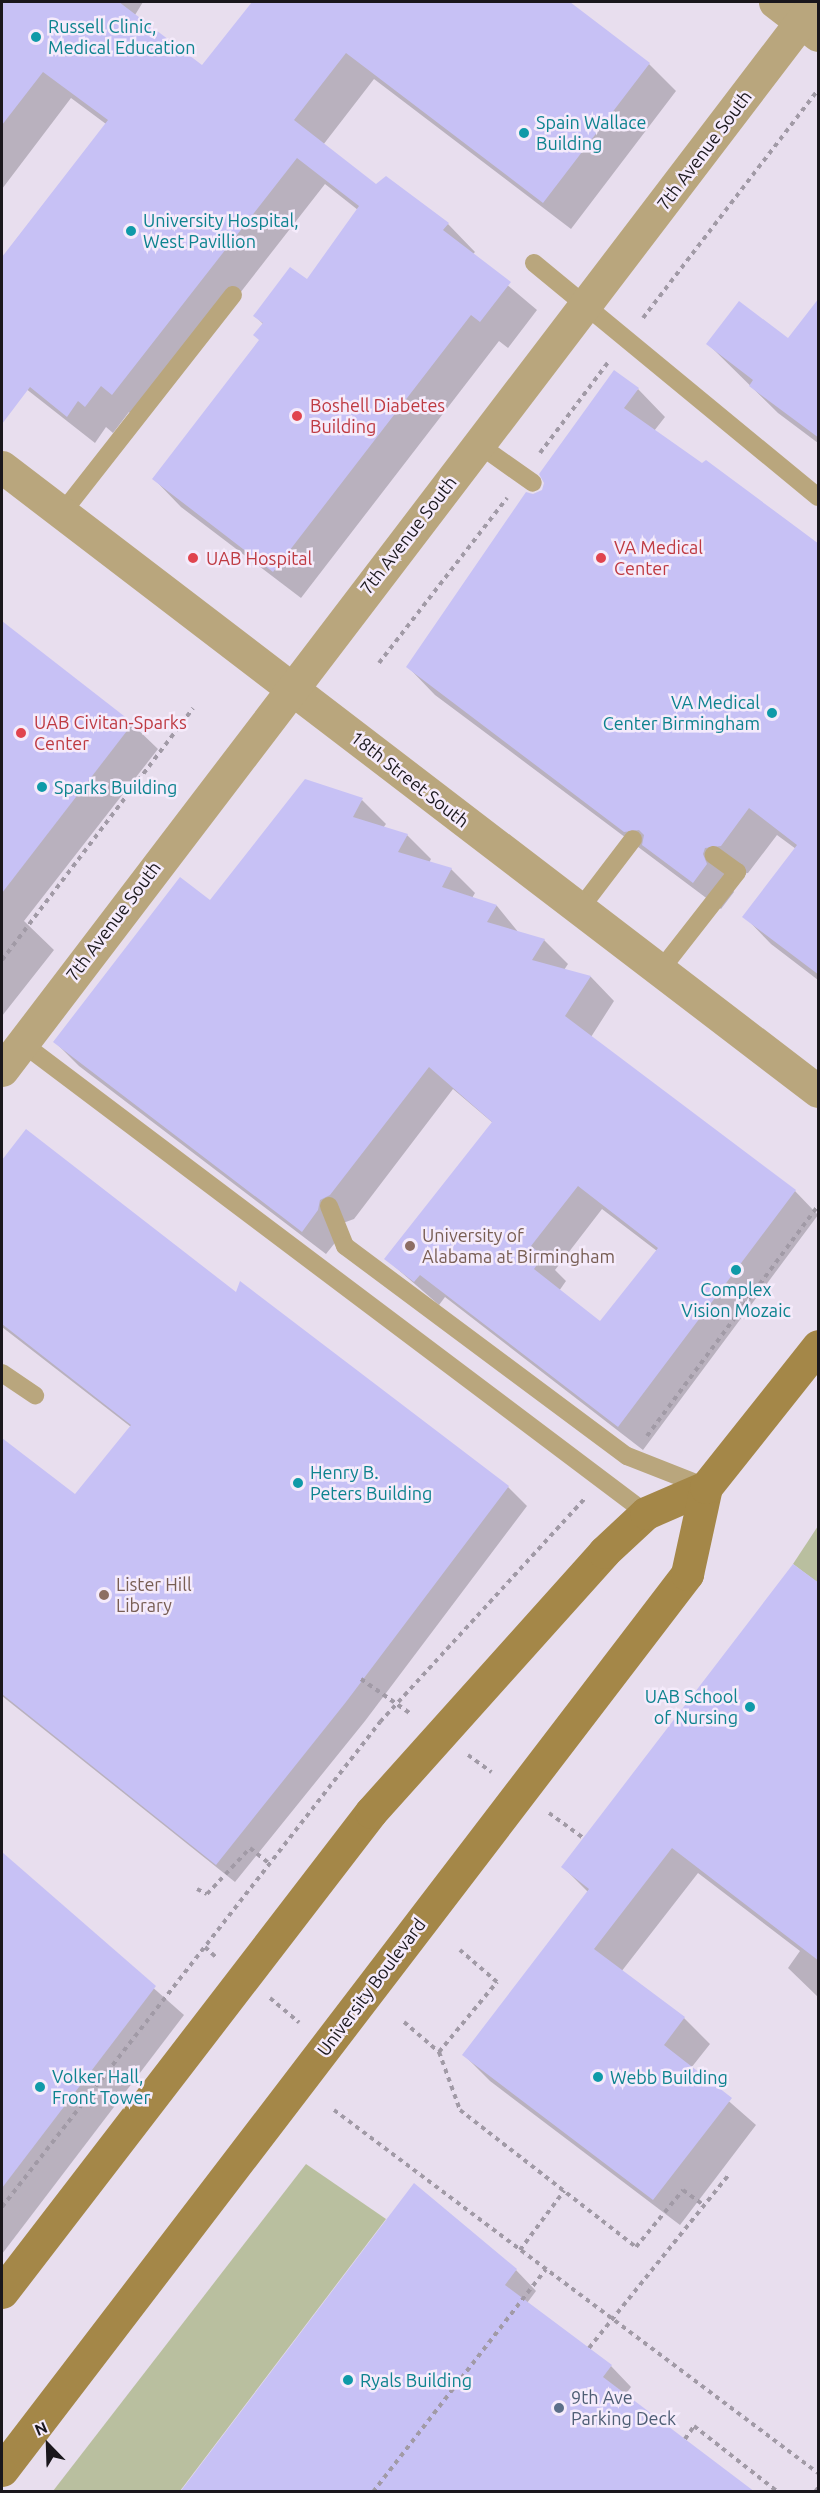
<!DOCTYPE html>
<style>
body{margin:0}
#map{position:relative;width:820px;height:2493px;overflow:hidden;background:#e8deee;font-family:Ubuntu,sans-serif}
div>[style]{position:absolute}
.green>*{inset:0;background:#b9bf9f}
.shadow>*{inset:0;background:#0003}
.building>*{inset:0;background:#c7c1f5}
.path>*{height:4px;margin-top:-2px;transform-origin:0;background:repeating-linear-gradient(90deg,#a19aa6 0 4.5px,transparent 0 9px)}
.service>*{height:18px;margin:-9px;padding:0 9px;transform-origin:9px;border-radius:9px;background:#b9a67d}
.tertiary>*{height:33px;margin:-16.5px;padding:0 16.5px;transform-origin:16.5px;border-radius:16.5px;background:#b9a67d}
.secondary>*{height:33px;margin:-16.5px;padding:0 16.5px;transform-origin:16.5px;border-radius:16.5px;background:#a48748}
.dots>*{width:16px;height:16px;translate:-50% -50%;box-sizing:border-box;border:3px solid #f5ebfb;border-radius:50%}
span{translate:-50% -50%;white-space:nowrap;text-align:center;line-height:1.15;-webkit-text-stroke:5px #f5ebfb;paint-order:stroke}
.culture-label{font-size:18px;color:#0d838f}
.left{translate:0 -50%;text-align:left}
.right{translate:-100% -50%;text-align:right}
.street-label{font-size:18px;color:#1a171c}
.health-label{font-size:18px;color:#be3a42}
.education-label{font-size:18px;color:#785e54}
.service-label{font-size:18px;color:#4e5e75}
.frame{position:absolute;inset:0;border:3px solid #1a171c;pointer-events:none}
.north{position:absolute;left:18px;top:2415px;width:60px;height:60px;-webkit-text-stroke:4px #f5ebfb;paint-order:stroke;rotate:337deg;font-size:16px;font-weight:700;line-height:24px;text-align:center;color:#1a171c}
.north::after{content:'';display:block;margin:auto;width:21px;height:27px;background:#1a171c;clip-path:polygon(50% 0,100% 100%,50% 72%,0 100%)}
</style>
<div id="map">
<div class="green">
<div style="clip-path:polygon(818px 1526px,818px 1583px,793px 1564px)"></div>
<div style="clip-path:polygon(306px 2164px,386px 2219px,180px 2491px,53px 2491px)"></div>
</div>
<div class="shadow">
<div style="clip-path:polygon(2px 2px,143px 2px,135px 15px,202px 67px,254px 2px,567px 2px,649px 64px,676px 91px,571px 229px,374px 79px,323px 145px,376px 186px,448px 224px,475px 252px,472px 255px,537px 310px,508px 348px,499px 341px,301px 598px,181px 507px,154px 479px,260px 340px,263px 324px,255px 316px,307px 281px,358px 210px,325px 184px,140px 421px,129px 412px,113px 433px,106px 427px,95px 443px,2px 370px,2px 258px,106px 124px,71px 98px,2px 189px)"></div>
<div style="clip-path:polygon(818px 301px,818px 443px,778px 413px,708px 344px,788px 340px)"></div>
<div style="clip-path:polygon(638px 389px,665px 417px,654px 431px,818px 546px,818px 980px,771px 944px,744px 916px,796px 849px,777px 835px,748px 873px,733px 875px,729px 883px,734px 892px,721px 909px,435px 695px,408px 667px,533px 496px,543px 491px)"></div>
<div style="clip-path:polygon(2px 623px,132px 724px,158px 749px,24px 921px,54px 950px,2px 1016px)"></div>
<div style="clip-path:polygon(evenodd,362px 800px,386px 824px,383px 828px,407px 835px,431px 859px,429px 863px,451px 869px,475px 893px,472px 898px,497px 906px,519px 933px,544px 940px,568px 964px,564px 970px,591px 977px,614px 1001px,591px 1037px,795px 1191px,818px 1215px,643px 1450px,445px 1297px,439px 1305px,386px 1259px,493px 1123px,453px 1089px,354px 1219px,343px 1223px,342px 1234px,326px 1254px,79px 1066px,55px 1042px,210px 902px,362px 800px,602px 1209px,657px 1251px,600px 1323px,559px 1291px,566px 1281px,555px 1270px,602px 1209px)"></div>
<div style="clip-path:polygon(26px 1131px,236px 1294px,508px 1487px,527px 1506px,365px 1721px,235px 1882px,2px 1696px,2px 1440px,76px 1496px,131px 1427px,2px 1327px,2px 1162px)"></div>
<div style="clip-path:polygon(818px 1585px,818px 1997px,788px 1968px,800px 1951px,698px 1873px,621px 1972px,684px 2018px,710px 2044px,691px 2068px,756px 2125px,680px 2225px,490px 2081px,464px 2055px,589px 1893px,563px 1867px)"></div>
<div style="clip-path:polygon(6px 1858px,184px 2015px,2px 2254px,2px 1864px)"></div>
<div style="clip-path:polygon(516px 2270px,536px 2291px,527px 2303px,611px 2366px,631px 2387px,625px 2395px,182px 2492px)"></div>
</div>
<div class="building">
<div style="clip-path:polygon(2px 2px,119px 2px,202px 65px,252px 2px,570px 2px,650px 63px,543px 203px,346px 53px,294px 120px,376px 184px,386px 176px,449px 223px,443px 230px,511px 282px,480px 322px,471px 315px,273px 572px,152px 479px,259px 340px,253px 335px,263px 323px,253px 316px,290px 267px,307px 279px,359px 206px,297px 158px,112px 395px,101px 386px,85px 407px,78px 401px,67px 417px,30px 387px,2px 424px,2px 257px,108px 120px,43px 72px,2px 125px)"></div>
<div style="clip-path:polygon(819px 298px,819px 438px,749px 386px,753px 380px,706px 344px,739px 301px,788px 338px)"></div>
<div style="clip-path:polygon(614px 370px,639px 388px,624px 408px,702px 463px,706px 460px,819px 544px,819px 975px,742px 917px,797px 845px,749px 808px,721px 846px,705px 848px,703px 854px,707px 864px,693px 883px,642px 845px,644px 835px,639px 830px,624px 832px,406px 667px,526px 492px,533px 494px,542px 490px,544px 483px,539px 474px)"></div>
<div style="clip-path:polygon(2px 621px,133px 723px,2px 893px)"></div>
<div style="clip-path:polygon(evenodd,305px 779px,363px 798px,353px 817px,408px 834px,398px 852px,452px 868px,442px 887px,497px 905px,487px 922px,545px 939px,532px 960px,591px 976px,565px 1016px,796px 1190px,618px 1427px,420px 1275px,414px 1282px,384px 1259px,492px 1122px,429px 1067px,330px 1195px,320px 1200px,318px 1210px,302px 1232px,53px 1042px,180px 877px,210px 900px,305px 779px,578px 1186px,658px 1248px,600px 1321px,534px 1269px,543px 1256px,531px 1246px,578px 1186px)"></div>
<div style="clip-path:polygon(26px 1129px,236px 1292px,240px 1281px,509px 1486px,346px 1702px,216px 1865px,2px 1694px,2px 1438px,75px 1494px,131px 1425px,2px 1324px,2px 1160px)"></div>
<div style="clip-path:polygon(793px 1564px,819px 1583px,819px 1961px,672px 1848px,594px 1949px,685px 2017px,664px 2045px,732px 2098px,653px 2200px,462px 2055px,589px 1889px,561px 1867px)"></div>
<div style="clip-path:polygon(2px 1852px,156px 1986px,2px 2188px)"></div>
<div style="clip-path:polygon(414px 2183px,517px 2269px,505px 2285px,612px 2365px,603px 2377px,755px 2492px,180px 2492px)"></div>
</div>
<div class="path">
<div style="left:643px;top:318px;width:287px;rotate:-52.5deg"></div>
<div style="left:540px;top:453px;width:115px;rotate:-53.1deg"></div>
<div style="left:379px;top:663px;width:209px;rotate:-52.2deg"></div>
<div style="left:2px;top:960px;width:316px;rotate:-52.8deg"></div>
<div style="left:647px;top:1436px;width:287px;rotate:-53.4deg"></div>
<div style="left:361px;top:1679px;width:61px;rotate:35deg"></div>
<div style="left:468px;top:1755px;width:29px;rotate:36deg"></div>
<div style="left:549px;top:1813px;width:41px;rotate:36deg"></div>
<div style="left:197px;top:1889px;width:11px;rotate:27deg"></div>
<div style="left:207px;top:1894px;width:63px;rotate:-46.9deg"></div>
<div style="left:250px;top:1848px;width:26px;rotate:39deg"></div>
<div style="left:205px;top:1947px;width:16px;rotate:43deg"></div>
<div style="left:270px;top:1998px;width:38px;rotate:40deg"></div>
<div style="left:404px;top:2022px;width:46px;rotate:40.6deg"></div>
<div style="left:439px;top:2052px;width:62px;rotate:70.1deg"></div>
<div style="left:460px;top:2110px;width:223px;rotate:37.9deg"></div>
<div style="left:636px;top:2247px;width:74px;rotate:-50.5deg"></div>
<div style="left:683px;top:2190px;width:26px;rotate:36deg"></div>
<div style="left:439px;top:2052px;width:91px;rotate:-50.4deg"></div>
<div style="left:497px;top:1982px;width:49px;rotate:-139.1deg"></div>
<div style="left:334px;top:2110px;width:605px;rotate:36.87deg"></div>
<div style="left:2px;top:2207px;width:615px;rotate:-52.07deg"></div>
<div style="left:380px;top:1722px;width:302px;rotate:-47.5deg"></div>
<div style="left:520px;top:2250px;width:74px;rotate:-53.3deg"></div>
<div style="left:589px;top:2348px;width:221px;rotate:-51.1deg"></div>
<div style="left:685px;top:2439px;width:16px;rotate:-55deg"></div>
<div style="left:694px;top:2426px;width:107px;rotate:38.2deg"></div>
<div style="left:373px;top:2492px;width:282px;rotate:-52.2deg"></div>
<div style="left:815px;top:2492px;width:5px;rotate:-53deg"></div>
</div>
<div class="service">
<div style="left:534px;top:263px;width:368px;rotate:39.5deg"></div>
<div style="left:478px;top:444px;width:67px;rotate:35.3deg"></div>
<div style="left:62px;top:513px;width:277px;rotate:-51.9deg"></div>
<div style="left:579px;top:910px;width:89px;rotate:-52.7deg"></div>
<div style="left:659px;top:972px;width:127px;rotate:-52deg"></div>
<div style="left:737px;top:872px;width:29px;rotate:-144deg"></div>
<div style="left:22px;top:1043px;width:781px;rotate:36.99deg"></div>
<div style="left:329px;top:1206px;width:43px;rotate:68.2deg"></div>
<div style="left:345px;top:1246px;width:352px;rotate:36.7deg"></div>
<div style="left:627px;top:1456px;width:85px;rotate:21.4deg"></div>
<div style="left:2px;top:1373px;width:40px;rotate:34deg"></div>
</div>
<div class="tertiary">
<div style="left:775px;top:2px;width:54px;rotate:37.5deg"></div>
<div style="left:2px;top:467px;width:1027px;rotate:37.41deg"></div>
<div style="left:2px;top:1070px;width:1343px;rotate:-52.69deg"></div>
</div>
<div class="secondary">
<div style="left:2px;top:2292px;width:605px;rotate:-52.45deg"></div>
<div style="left:371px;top:1812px;width:349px;rotate:-48.1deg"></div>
<div style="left:604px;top:1552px;width:57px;rotate:-42.9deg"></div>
<div style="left:646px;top:1513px;width:65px;rotate:-23.4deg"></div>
<div style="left:2px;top:2470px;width:1128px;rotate:-52.6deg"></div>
<div style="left:687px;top:1574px;width:89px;rotate:-77.7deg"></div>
<div style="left:706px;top:1487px;width:180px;rotate:-51.5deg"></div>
</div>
<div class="dots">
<div style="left:36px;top:37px;background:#0f9aa8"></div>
<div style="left:524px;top:133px;background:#0f9aa8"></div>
<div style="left:131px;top:231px;background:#0f9aa8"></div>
<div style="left:297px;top:416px;background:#e0444e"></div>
<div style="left:193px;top:558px;background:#e0444e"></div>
<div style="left:601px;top:558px;background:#e0444e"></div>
<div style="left:772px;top:713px;background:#0f9aa8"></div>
<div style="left:21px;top:733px;background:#e0444e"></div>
<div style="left:42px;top:787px;background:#0f9aa8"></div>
<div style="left:410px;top:1246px;background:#8d6e63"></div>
<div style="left:736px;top:1270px;background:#0f9aa8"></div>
<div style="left:298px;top:1483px;background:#0f9aa8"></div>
<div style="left:104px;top:1595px;background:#8d6e63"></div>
<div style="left:750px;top:1707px;background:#0f9aa8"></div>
<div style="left:598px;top:2077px;background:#0f9aa8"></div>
<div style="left:40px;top:2087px;background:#0f9aa8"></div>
<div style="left:348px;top:2380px;background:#0f9aa8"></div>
<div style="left:559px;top:2408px;background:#5c6f8a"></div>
</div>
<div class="culture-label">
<span class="left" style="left:48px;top:37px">Russell Clinic,<br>Medical Education</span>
<span class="left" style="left:536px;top:133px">Spain Wallace<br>Building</span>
<span class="left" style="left:143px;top:231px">University Hospital,<br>West Pavillion</span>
<span class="right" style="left:760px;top:713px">VA Medical<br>Center Birmingham</span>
<span class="left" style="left:54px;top:787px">Sparks Building</span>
<span style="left:736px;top:1300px">Complex<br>Vision Mozaic</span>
<span class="left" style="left:310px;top:1483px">Henry B.<br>Peters Building</span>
<span class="right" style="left:738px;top:1707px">UAB School<br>of Nursing</span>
<span class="left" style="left:52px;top:2087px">Volker Hall,<br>Front Tower</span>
<span class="left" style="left:610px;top:2077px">Webb Building</span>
<span class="left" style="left:360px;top:2380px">Ryals Building</span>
</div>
<div class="street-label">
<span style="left:704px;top:150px;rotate:-53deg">7th Avenue South</span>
<span style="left:408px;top:535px;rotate:-52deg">7th Avenue South</span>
<span style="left:410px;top:779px;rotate:38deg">18th Street South</span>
<span style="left:113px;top:921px;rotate:-53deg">7th Avenue South</span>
<span style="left:371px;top:1987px;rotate:-53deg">University Boulevard</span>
</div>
<div class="health-label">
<span class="left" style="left:310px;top:416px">Boshell Diabetes<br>Building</span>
<span class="left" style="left:614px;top:558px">VA Medical<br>Center</span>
<span class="left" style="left:206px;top:558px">UAB Hospital</span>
<span class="left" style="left:34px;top:733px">UAB Civitan-Sparks<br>Center</span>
</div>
<div class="education-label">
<span class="left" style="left:422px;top:1246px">University of<br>Alabama at Birmingham</span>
<span class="left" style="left:116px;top:1595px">Lister Hill<br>Library</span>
</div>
<div class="service-label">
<span class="left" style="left:571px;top:2408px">9th Ave<br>Parking Deck</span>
</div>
<div class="frame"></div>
<div class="north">N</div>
</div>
